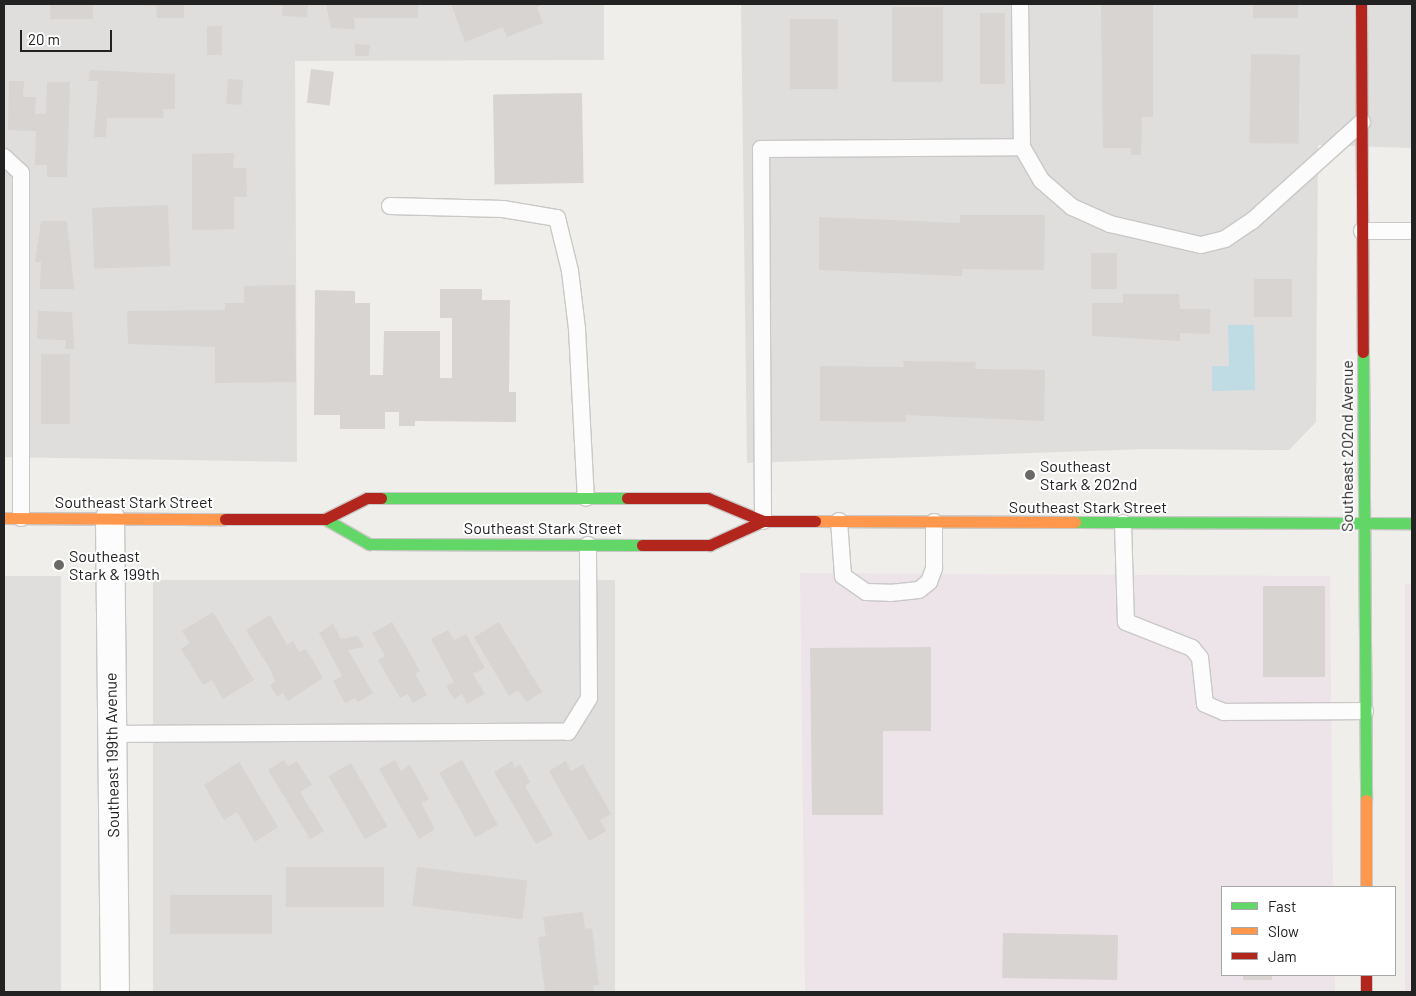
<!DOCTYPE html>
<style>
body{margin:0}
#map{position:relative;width:1416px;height:996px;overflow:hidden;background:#f0eeeb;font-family:Barlow,sans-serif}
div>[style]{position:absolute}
.residential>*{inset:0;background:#dfdedc;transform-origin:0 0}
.industrial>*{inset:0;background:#ede4e9;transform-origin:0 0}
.water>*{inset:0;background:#bfdbe3}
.building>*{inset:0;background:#d7d4d2;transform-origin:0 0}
.roads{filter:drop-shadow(1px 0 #c9c8c7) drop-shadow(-1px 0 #c9c8c7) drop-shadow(0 1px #c9c8c7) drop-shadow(0 -1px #c9c8c7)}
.lane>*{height:16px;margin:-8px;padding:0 8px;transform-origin:8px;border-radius:8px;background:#fdfcfc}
.street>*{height:28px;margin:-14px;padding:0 14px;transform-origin:14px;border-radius:14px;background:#fdfcfc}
.fast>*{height:11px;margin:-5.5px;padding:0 5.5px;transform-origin:5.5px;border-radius:5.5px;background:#63d668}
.slow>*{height:11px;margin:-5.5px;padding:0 5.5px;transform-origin:5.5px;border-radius:5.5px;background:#ff974d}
.jam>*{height:11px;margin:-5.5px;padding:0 5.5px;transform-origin:5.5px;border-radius:5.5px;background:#b3261e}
.dots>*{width:14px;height:14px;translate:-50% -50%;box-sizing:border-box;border:2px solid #fff;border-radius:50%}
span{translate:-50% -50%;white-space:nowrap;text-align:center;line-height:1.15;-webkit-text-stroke:4px #fff;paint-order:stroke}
.street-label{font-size:16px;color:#222}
.poi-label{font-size:16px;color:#222}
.left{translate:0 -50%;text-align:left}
.frame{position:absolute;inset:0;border:5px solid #222;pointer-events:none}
.legend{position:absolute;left:1221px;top:886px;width:175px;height:90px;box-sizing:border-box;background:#fff;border:1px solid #a7a7a7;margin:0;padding:6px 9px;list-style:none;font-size:15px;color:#222}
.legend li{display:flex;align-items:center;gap:10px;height:25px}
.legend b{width:25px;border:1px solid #a7a7a7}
.scale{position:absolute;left:20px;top:30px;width:92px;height:22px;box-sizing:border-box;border:2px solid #222;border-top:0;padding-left:6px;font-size:15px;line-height:18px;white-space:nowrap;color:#222;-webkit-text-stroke:4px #fff;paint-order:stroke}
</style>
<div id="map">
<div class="residential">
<div style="clip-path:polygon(4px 4px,604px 4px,604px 60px,295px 61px,297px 462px,4px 457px)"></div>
<div style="clip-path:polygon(741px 4px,1412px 4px,1412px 439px,1411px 148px,1318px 145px,1316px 422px,1289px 450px,1147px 449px,747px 463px)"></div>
<div style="left:4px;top:576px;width:57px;height:416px"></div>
<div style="left:615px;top:580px;width:412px;height:462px;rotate:90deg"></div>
</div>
<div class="industrial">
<div style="clip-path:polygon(800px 573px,1330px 576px,1333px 887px,1222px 887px,1222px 975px,1335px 975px,1335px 992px,805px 992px)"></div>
<div style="left:1405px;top:584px;width:7px;height:408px"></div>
</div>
<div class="water">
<div style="clip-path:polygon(1228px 325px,1254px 325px,1255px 390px,1212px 391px,1212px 366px,1229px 366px)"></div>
</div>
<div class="building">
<div style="left:50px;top:4px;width:43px;height:15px"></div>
<div style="clip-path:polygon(116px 4px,184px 4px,184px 18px,157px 18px,156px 6px)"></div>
<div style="clip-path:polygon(267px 4px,308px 4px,307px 17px,282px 16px,283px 6px)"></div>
<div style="clip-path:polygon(326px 4px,418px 4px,418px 18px,354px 18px,355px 29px,331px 28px)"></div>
<div style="clip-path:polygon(451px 4px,544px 4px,537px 7px,543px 23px,507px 37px,503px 27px,465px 42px)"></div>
<div style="clip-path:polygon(1101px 4px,1153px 4px,1153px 117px,1142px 117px,1141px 155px,1131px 155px,1131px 148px,1103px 148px)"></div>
<div style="left:1253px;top:4px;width:45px;height:14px"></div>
<div style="left:892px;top:7px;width:51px;height:75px"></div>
<div style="left:980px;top:13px;width:25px;height:71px"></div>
<div style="left:790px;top:19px;width:48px;height:70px"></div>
<div style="left:207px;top:26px;width:15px;height:29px"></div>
<div style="clip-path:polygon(355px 44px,370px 45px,369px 56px,355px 56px)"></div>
<div style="left:1251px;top:54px;width:49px;height:89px;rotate:1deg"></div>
<div style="left:311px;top:69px;width:23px;height:34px;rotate:7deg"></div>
<div style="clip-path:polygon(90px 70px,175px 74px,175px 109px,163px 109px,164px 118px,107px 118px,106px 137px,94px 137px,98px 81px,89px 81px)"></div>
<div style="left:228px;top:79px;width:15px;height:25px;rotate:4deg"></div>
<div style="clip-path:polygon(9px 81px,24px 81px,23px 97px,36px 97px,35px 114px,46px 114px,47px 82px,70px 82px,67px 177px,47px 177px,47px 165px,35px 165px,36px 131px,8px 130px)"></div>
<div style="left:582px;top:93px;width:90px;height:89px;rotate:89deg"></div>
<div style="clip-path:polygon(234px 153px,233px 168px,246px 168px,247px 197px,234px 197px,234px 229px,192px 230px,192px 154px)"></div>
<div style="left:168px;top:205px;width:61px;height:76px;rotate:88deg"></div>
<div style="clip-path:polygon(960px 215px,1045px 215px,1044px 270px,962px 269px,962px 276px,819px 270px,819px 217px,960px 223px)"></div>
<div style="clip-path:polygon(41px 221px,67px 221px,74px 289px,40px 289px,41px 262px,35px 262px)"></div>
<div style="left:1091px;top:253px;width:26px;height:36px"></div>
<div style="left:1254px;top:279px;width:38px;height:38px"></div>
<div style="clip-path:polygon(295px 285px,296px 382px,215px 383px,215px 347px,128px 344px,127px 311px,225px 310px,225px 303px,244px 303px,244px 286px)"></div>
<div style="clip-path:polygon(440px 289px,482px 289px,482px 300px,510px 300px,509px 392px,516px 392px,516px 422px,415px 421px,415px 426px,399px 426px,399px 412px,385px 412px,385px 429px,340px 429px,340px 415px,314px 415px,315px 290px,355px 291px,355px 303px,370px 303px,370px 375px,383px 375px,384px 331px,440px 331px,440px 378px,452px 378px,452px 318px,440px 318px)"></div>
<div style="clip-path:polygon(1123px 294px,1179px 294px,1180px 309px,1210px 309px,1210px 334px,1180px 333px,1180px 341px,1092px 336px,1092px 303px,1123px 303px)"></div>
<div style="clip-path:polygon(38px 311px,72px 312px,74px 349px,65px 349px,66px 340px,37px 339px)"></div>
<div style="left:41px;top:354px;width:29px;height:70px"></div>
<div style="clip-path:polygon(903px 361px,976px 362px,975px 369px,1045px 370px,1044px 421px,906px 415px,906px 422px,820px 421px,820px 366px,904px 367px)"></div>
<div style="left:1263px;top:586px;width:62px;height:91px"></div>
<div style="clip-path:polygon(213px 612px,254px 680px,223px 699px,212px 680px,203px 685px,181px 649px,190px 643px,182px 631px)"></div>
<div style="clip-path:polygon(270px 615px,287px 645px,293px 641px,299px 652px,306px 649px,323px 678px,288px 701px,283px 693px,277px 697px,270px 685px,275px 682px,271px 671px,246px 630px)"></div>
<div style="clip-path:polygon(392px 622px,420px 671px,415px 674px,427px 695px,413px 703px,408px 694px,400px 698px,378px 660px,385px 656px,372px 633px)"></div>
<div style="clip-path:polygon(499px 622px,542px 692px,526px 702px,518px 690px,509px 696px,474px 637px)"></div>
<div style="clip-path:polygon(333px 624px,341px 639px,358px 636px,364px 647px,348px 650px,373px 693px,358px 702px,355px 698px,345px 703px,333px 681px,342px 676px,319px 633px)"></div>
<div style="clip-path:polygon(448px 630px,454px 640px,466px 634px,485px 668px,473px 674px,485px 694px,467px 704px,462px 694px,454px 699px,446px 686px,454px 682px,431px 639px)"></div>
<div style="clip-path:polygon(931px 647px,931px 731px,883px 731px,883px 815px,812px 815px,810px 648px)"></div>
<div style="clip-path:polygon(284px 760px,288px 766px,297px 761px,312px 785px,300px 792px,324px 831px,310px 839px,268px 770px)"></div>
<div style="clip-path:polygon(395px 760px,401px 771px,410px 765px,429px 799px,421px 803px,435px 829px,419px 839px,379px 769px)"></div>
<div style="left:462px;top:760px;width:74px;height:26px;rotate:61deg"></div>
<div style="clip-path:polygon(512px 761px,515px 768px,520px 764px,530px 782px,525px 786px,553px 835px,536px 844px,494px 772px)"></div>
<div style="clip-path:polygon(566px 761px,571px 771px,583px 764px,611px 814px,600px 820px,606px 831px,589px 841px,549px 771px)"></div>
<div style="clip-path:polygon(239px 762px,278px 827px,255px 842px,237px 812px,224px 820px,204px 785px)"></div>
<div style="left:351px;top:763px;width:73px;height:26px;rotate:60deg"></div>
<div style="left:286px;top:867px;width:98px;height:40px"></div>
<div style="left:417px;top:867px;width:111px;height:39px;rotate:7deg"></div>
<div style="left:272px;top:895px;width:39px;height:102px;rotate:90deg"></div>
<div style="clip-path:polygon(583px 912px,585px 929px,592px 928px,599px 985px,593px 986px,594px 992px,545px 992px,538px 937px,546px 936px,543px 917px)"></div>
<div style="left:1003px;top:933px;width:115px;height:45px;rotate:1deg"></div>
<div style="left:1243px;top:975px;width:29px;height:5px"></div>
</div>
<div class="roads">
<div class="lane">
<div style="left:1020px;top:4px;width:143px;rotate:89.2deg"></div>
<div style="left:4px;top:157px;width:23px;rotate:43deg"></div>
<div style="left:21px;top:173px;width:345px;rotate:90deg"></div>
<div style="left:390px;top:206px;width:113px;rotate:1.5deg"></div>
<div style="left:503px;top:209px;width:55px;rotate:9.5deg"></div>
<div style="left:557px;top:218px;width:55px;rotate:76.2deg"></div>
<div style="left:570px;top:271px;width:58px;rotate:83.1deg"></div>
<div style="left:577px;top:329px;width:169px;rotate:87deg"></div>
<div style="left:1362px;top:231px;width:50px"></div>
<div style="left:763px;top:521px;width:372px;rotate:-90.3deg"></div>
<div style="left:761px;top:149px;width:261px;rotate:-0.4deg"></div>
<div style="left:1022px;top:147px;width:39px;rotate:60deg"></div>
<div style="left:1042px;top:181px;width:40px;rotate:41deg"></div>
<div style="left:1072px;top:207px;width:42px;rotate:24.1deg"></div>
<div style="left:1110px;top:224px;width:93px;rotate:13deg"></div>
<div style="left:1201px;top:245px;width:25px;rotate:-14deg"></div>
<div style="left:1225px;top:239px;width:32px;rotate:-34deg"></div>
<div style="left:1252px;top:221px;width:148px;rotate:-42deg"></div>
<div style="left:839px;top:521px;width:55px;rotate:85.8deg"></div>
<div style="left:843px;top:576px;width:28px;rotate:35deg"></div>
<div style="left:866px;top:592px;width:24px;rotate:2deg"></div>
<div style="left:890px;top:593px;width:29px;rotate:-6deg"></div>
<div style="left:919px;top:590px;width:13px;rotate:-39deg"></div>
<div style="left:929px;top:582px;width:15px;rotate:-70deg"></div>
<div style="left:934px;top:568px;width:46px;rotate:-90deg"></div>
<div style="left:1123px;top:523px;width:99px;rotate:88.3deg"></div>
<div style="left:1126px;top:622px;width:71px;rotate:21.5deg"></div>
<div style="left:1192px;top:648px;width:13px;rotate:51deg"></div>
<div style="left:1200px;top:658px;width:46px;rotate:83.8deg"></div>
<div style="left:1205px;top:704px;width:21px;rotate:23deg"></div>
<div style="left:1224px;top:712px;width:141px;rotate:-0.4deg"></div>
<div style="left:112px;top:734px;width:456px;rotate:-0.3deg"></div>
<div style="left:568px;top:732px;width:40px;rotate:-58deg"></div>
<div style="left:589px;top:698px;width:153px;rotate:-90.4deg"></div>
</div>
<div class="street">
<div style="left:110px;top:518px;width:474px;rotate:89.4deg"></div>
</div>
<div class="fast">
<div style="left:1363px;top:352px;width:448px;rotate:89.6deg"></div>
<div style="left:381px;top:498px;width:246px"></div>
<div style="left:325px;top:519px;width:51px;rotate:29.6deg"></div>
<div style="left:369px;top:544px;width:273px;rotate:0.2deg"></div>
<div style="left:1075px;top:522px;width:337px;rotate:0.2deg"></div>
</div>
<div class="slow">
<div style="left:4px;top:518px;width:221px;rotate:0.3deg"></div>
<div style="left:815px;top:521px;width:260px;rotate:0.2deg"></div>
<div style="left:1366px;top:800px;width:87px;rotate:90deg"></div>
</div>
<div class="jam">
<div style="left:1361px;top:4px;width:348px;rotate:89.7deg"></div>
<div style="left:627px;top:498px;width:81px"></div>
<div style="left:708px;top:498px;width:60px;rotate:22.7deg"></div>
<div style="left:763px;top:521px;width:52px"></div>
<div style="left:225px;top:519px;width:100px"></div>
<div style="left:325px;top:519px;width:47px;rotate:-26.6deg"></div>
<div style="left:367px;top:498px;width:14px"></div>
<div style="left:642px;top:545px;width:68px"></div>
<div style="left:710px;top:545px;width:58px;rotate:-24.4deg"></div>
<div style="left:1366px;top:975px;width:17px;rotate:90deg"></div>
</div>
</div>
<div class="dots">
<div style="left:1030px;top:475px;background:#6a6968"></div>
<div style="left:59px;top:565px;background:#6a6968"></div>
</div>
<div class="street-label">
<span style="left:1347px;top:446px;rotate:-90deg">Southeast 202nd Avenue</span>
<span style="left:134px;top:502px">Southeast Stark Street</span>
<span style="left:1088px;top:507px">Southeast Stark Street</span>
<span style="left:543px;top:528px">Southeast Stark Street</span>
<span style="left:112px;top:755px;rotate:-91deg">Southeast 199th Avenue</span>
</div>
<div class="poi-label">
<span class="left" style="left:1040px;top:475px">Southeast<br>Stark &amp; 202nd</span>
<span class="left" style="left:69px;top:565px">Southeast<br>Stark &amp; 199th</span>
</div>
<div class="frame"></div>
<ul class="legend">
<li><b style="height:6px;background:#63d668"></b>Fast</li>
<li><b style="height:6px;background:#ff974d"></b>Slow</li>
<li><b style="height:6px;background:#b3261e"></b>Jam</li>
</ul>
<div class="scale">20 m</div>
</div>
